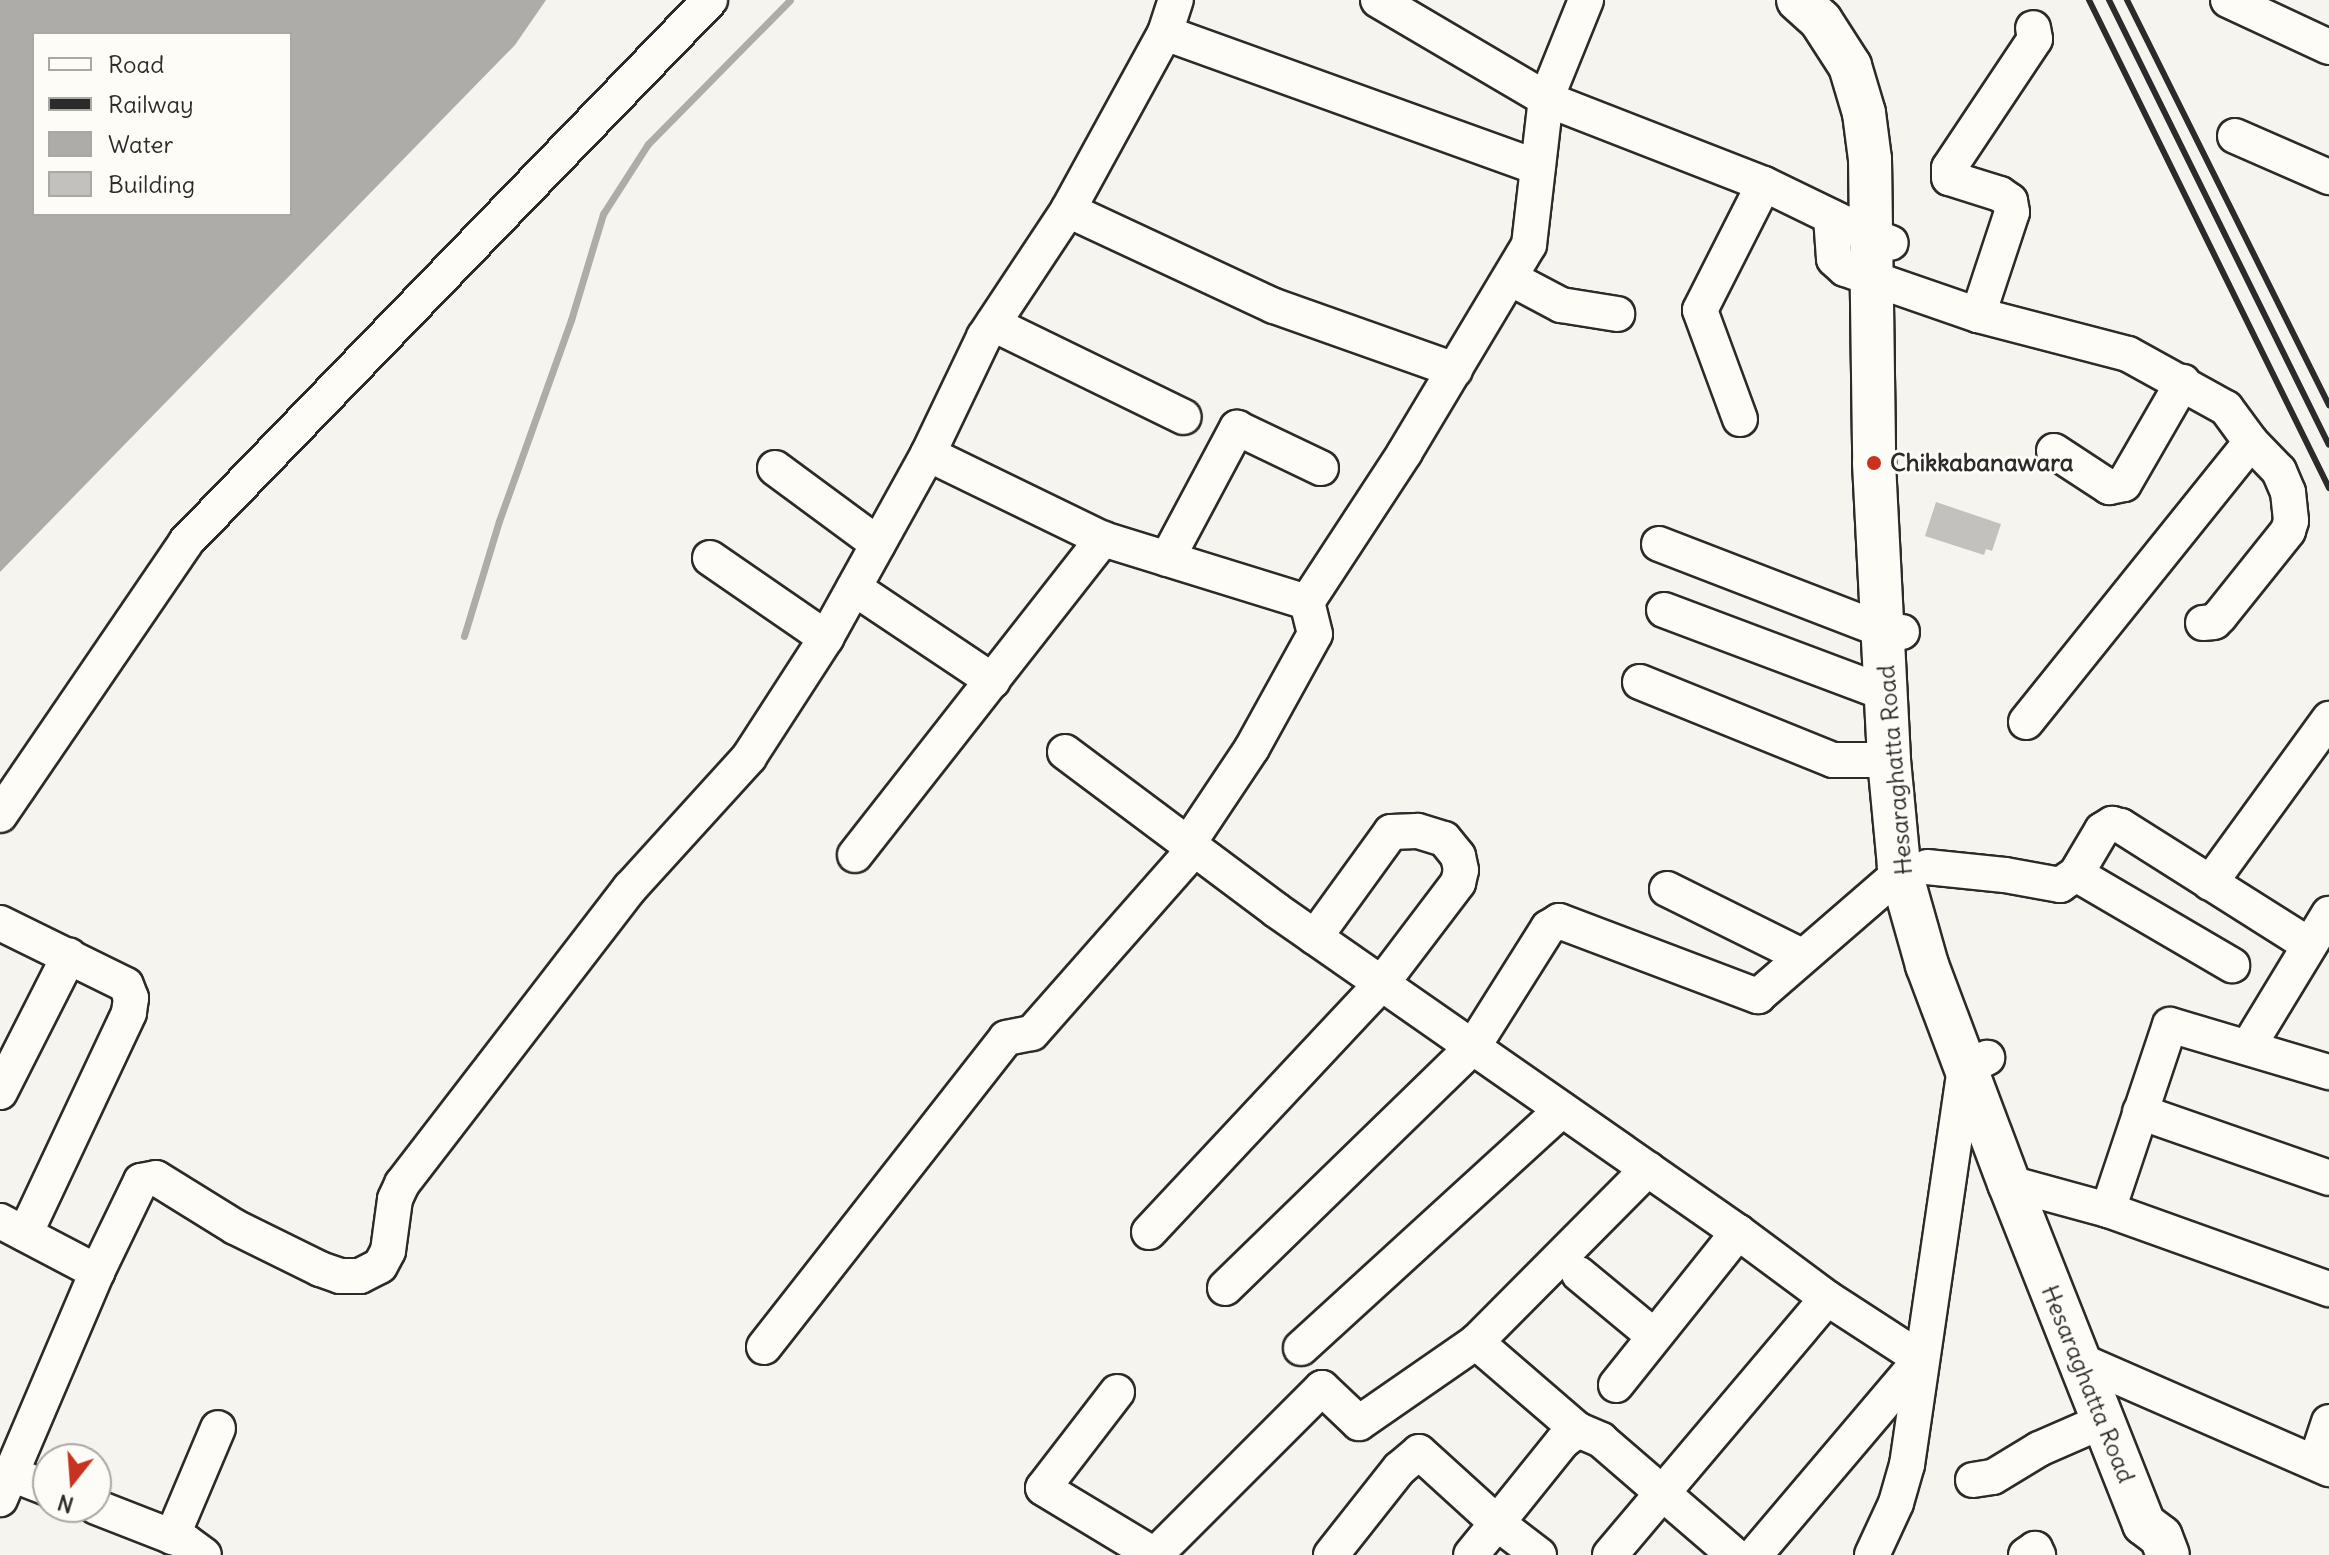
<!DOCTYPE html>
<style>
body{margin:0}
#map{position:relative;width:2329px;height:1555px;overflow:hidden;background:#f5f4ef;font-family:Delius,sans-serif}
div>[style]{position:absolute}
.water>*{inset:0;background:#adaca9}
.stream>*{height:7px;margin:-3.5px;padding:0 3.5px;transform-origin:3.5px;border-radius:3.5px;background:#adaca9}
.building>*{inset:0;background:#c2c1be}
.roads{filter:drop-shadow(2px 0 #2b2b2b) drop-shadow(-2px 0 #2b2b2b) drop-shadow(0 2px #2b2b2b) drop-shadow(0 -2px #2b2b2b)}
.minor>*{height:34px;margin:-17px;padding:0 17px;transform-origin:17px;border-radius:17px;background:#fdfcf7}
.major>*{height:42px;margin:-21px;padding:0 21px;transform-origin:21px;border-radius:21px;background:#fdfcf7}
.rail>*{height:6px;margin:-3px;padding:0 3px;transform-origin:3px;border-radius:3px;background:#2b2b2b}
.dots>*{width:22px;height:22px;translate:-50% -50%;box-sizing:border-box;border:4px solid #fdfcf7;border-radius:50%}
span{translate:-50% -50%;white-space:nowrap;text-align:center;line-height:1.15;-webkit-text-stroke:6px #fdfcf7;paint-order:stroke}
.poi-label{font-size:24px;color:#2b2b2b;font-weight:700}
.left{translate:0 -50%;text-align:left}
.street-label{font-size:24px;color:#2b2b2b}
.legend{position:absolute;left:32px;top:32px;width:260px;height:184px;box-sizing:border-box;background:#fdfcf7;border:2px solid #a9a8a5;margin:0;padding:10px 14px;list-style:none;font-size:24px;color:#2b2b2b}
.legend li{display:flex;align-items:center;gap:16px;height:40px}
.legend b{width:40px;border:2px solid #a9a8a5}
.north{position:absolute;left:32px;top:1443px;width:80px;height:80px;box-sizing:border-box;background:#fdfcf7;border:2px solid #a9a8a5;border-radius:50%;rotate:197deg;font-size:22px;font-weight:700;line-height:32px;text-align:center;color:#2b2b2b}
.north::after{content:'';display:block;margin:auto;width:28px;height:36px;background:#c8321e;clip-path:polygon(50% 0,100% 100%,50% 72%,0 100%)}
</style>
<div id="map">
<div class="water">
<div style="clip-path:polygon(evenodd,0 0,546px 0,515px 45px,0 572px,0 0,34px 34px,290px 34px,290px 214px,34px 214px,34px 34px)"></div>
</div>
<div class="stream">
<div style="left:464px;top:636px;width:120px;rotate:-73.1deg"></div>
<div style="left:499px;top:521px;width:214px;rotate:-70.3deg"></div>
<div style="left:571px;top:320px;width:111px;rotate:-73.2deg"></div>
<div style="left:603px;top:214px;width:83px;rotate:-57.3deg"></div>
<div style="left:648px;top:144px;width:202px;rotate:-45.4deg"></div>
</div>
<div class="building">
<div style="clip-path:polygon(1936px 502px,2001px 524px,1992px 551px,1986px 549px,1984px 555px,1925px 536px)"></div>
</div>
<div class="roads">
<div class="minor">
<div style="left:1378px;top:0;width:195px;rotate:30.5deg"></div>
<div style="left:1546px;top:99px;width:107px;rotate:-68deg"></div>
<div style="left:2228px;top:0;width:111px;rotate:25deg"></div>
<div style="left:1165px;top:33px;width:396px;rotate:19.8deg"></div>
<div style="left:2235px;top:136px;width:103px;rotate:23.6deg"></div>
<div style="left:1068px;top:210px;width:227px;rotate:25deg"></div>
<div style="left:1274px;top:306px;width:192px;rotate:19.5deg"></div>
<div style="left:1831px;top:217px;width:42px;rotate:85.9deg"></div>
<div style="left:1834px;top:259px;width:15px;rotate:42deg"></div>
<div style="left:1845px;top:269px;width:141px;rotate:19.1deg"></div>
<div style="left:1978px;top:315px;width:155px;rotate:14.6deg"></div>
<div style="left:2128px;top:354px;width:112px;rotate:28.9deg"></div>
<div style="left:2226px;top:408px;width:42px;rotate:53.7deg"></div>
<div style="left:2251px;top:442px;width:40px;rotate:46deg"></div>
<div style="left:2279px;top:471px;width:23px;rotate:67deg"></div>
<div style="left:2288px;top:492px;width:29px;rotate:84deg"></div>
<div style="left:2291px;top:521px;width:10px;rotate:107deg"></div>
<div style="left:2288px;top:531px;width:109px;rotate:128.7deg"></div>
<div style="left:2220px;top:616px;width:8px;rotate:135deg"></div>
<div style="left:2214px;top:622px;width:11px;rotate:175deg"></div>
<div style="left:1510px;top:278px;width:58px;rotate:27.9deg"></div>
<div style="left:1561px;top:305px;width:57px;rotate:9.1deg"></div>
<div style="left:1978px;top:315px;width:108px;rotate:-71.7deg"></div>
<div style="left:2012px;top:212px;width:11px;rotate:-100deg"></div>
<div style="left:2010px;top:201px;width:12px;rotate:-145deg"></div>
<div style="left:2000px;top:194px;width:53px;rotate:-162.6deg"></div>
<div style="left:1949px;top:178px;width:10px;rotate:-90deg"></div>
<div style="left:1949px;top:168px;width:155px;rotate:-56.3deg"></div>
<div style="left:2035px;top:39px;width:11px;rotate:-100deg"></div>
<div style="left:993px;top:324px;width:212px;rotate:26deg"></div>
<div style="left:1740px;top:419px;width:116px;rotate:-110.2deg"></div>
<div style="left:1700px;top:310px;width:141px;rotate:-63.1deg"></div>
<div style="left:2054px;top:451px;width:66px;rotate:33.2deg"></div>
<div style="left:2109px;top:487px;width:15px;rotate:-11deg"></div>
<div style="left:2124px;top:484px;width:118px;rotate:-60deg"></div>
<div style="left:928px;top:454px;width:195px;rotate:25.9deg"></div>
<div style="left:1103px;top:539px;width:214px;rotate:17.2deg"></div>
<div style="left:1307px;top:602px;width:179px;rotate:-56.8deg"></div>
<div style="left:1405px;top:452px;width:241px;rotate:-59.1deg"></div>
<div style="left:1529px;top:245px;width:147px;rotate:-83.4deg"></div>
<div style="left:1546px;top:99px;width:234px;rotate:21.3deg"></div>
<div style="left:1764px;top:184px;width:117px;rotate:25.9deg"></div>
<div style="left:1869px;top:235px;width:23px;rotate:20deg"></div>
<div style="left:775px;top:468px;width:128px;rotate:36.4deg"></div>
<div style="left:1659px;top:544px;width:241px;rotate:21.1deg"></div>
<div style="left:1884px;top:631px;width:18px;rotate:3deg"></div>
<div style="left:710px;top:558px;width:141px;rotate:34.6deg"></div>
<div style="left:1167px;top:559px;width:149px;rotate:-61.9deg"></div>
<div style="left:1237px;top:428px;width:93px;rotate:25.5deg"></div>
<div style="left:854px;top:588px;width:167px;rotate:33.8deg"></div>
<div style="left:1664px;top:610px;width:236px;rotate:20.6deg"></div>
<div style="left:1640px;top:682px;width:208px;rotate:22deg"></div>
<div style="left:1833px;top:760px;width:56px"></div>
<div style="left:2026px;top:722px;width:359px;rotate:-51.2deg"></div>
<div style="left:1065px;top:752px;width:264px;rotate:36.8deg"></div>
<div style="left:1276px;top:910px;width:563px;rotate:34.88deg"></div>
<div style="left:1738px;top:1232px;width:111px;rotate:36.6deg"></div>
<div style="left:1827px;top:1298px;width:112px;rotate:33deg"></div>
<div style="left:1921px;top:1359px;width:257px;rotate:130.3deg"></div>
<div style="left:0;top:815px;width:330px;rotate:-55.7deg"></div>
<div style="left:186px;top:542px;width:754px;rotate:-45.97deg"></div>
<div style="left:1188px;top:844px;width:115px;rotate:-56.3deg"></div>
<div style="left:1252px;top:748px;width:130px;rotate:-61.1deg"></div>
<div style="left:1315px;top:634px;width:33px;rotate:-104deg"></div>
<div style="left:855px;top:855px;width:402px;rotate:-51.9deg"></div>
<div style="left:1927px;top:867px;width:78px;rotate:5.9deg"></div>
<div style="left:2005px;top:875px;width:56px;rotate:10.3deg"></div>
<div style="left:2060px;top:885px;width:19px;rotate:-35deg"></div>
<div style="left:2076px;top:874px;width:181px;rotate:30.3deg"></div>
<div style="left:2076px;top:874px;width:51px;rotate:-59.4deg"></div>
<div style="left:2102px;top:830px;width:12px;rotate:-31deg"></div>
<div style="left:2112px;top:824px;width:9px;rotate:13deg"></div>
<div style="left:2121px;top:826px;width:222px;rotate:32.3deg"></div>
<div style="left:2210px;top:883px;width:203px;rotate:-54deg"></div>
<div style="left:1667px;top:889px;width:151px;rotate:26.4deg"></div>
<div style="left:0;top:923px;width:140px;rotate:26.2deg"></div>
<div style="left:126px;top:985px;width:14px;rotate:69deg"></div>
<div style="left:131px;top:998px;width:15px;rotate:98deg"></div>
<div style="left:129px;top:1013px;width:244px;rotate:115.2deg"></div>
<div style="left:2248px;top:1047px;width:156px;rotate:-58.7deg"></div>
<div style="left:0;top:1092px;width:153px;rotate:-63.1deg"></div>
<div style="left:2140px;top:1112px;width:200px;rotate:19.2deg"></div>
<div style="left:2009px;top:1183px;width:103px;rotate:15.3deg"></div>
<div style="left:2108px;top:1210px;width:235px;rotate:19.7deg"></div>
<div style="left:2108px;top:1210px;width:195px;rotate:-71.5deg"></div>
<div style="left:2170px;top:1025px;width:166px;rotate:16.5deg"></div>
<div style="left:0;top:1221px;width:110px;rotate:27.7deg"></div>
<div style="left:97px;top:1272px;width:247px;rotate:113.1deg"></div>
<div style="left:1149px;top:1232px;width:341px;rotate:-46.9deg"></div>
<div style="left:1382px;top:983px;width:126px;rotate:-52.8deg"></div>
<div style="left:1458px;top:883px;width:13px;rotate:-77deg"></div>
<div style="left:1461px;top:870px;width:14px;rotate:-102deg"></div>
<div style="left:1458px;top:856px;width:22px;rotate:-129deg"></div>
<div style="left:1444px;top:839px;width:28px;rotate:-163deg"></div>
<div style="left:1417px;top:831px;width:26px;rotate:178deg"></div>
<div style="left:1391px;top:832px;width:130px;rotate:125.9deg"></div>
<div style="left:97px;top:1272px;width:101px;rotate:-64.2deg"></div>
<div style="left:141px;top:1181px;width:15px;rotate:-11deg"></div>
<div style="left:156px;top:1178px;width:93px;rotate:31.8deg"></div>
<div style="left:235px;top:1227px;width:95px;rotate:26.3deg"></div>
<div style="left:320px;top:1269px;width:21px;rotate:19deg"></div>
<div style="left:340px;top:1276px;width:20px"></div>
<div style="left:360px;top:1276px;width:22px;rotate:-27deg"></div>
<div style="left:380px;top:1266px;width:17px;rotate:-62deg"></div>
<div style="left:388px;top:1251px;width:52px;rotate:-82.3deg"></div>
<div style="left:395px;top:1199px;width:17px;rotate:-65deg"></div>
<div style="left:402px;top:1184px;width:374px;rotate:-52.4deg"></div>
<div style="left:630px;top:888px;width:177px;rotate:-47.7deg"></div>
<div style="left:749px;top:757px;width:142px;rotate:-57.1deg"></div>
<div style="left:826px;top:638px;width:210px;rotate:-61deg"></div>
<div style="left:928px;top:454px;width:130px;rotate:-64.4deg"></div>
<div style="left:984px;top:337px;width:152px;rotate:-56.5deg"></div>
<div style="left:1068px;top:210px;width:202px;rotate:-61.3deg"></div>
<div style="left:1165px;top:33px;width:35px;rotate:-72deg"></div>
<div style="left:1579px;top:1274px;width:97px;rotate:39.6deg"></div>
<div style="left:1225px;top:1288px;width:346px;rotate:-44.2deg"></div>
<div style="left:1473px;top:1047px;width:141px;rotate:-57.8deg"></div>
<div style="left:1548px;top:928px;width:13px;rotate:-32deg"></div>
<div style="left:1559px;top:921px;width:213px;rotate:20.7deg"></div>
<div style="left:1758px;top:996px;width:189px;rotate:-40.9deg"></div>
<div style="left:764px;top:1347px;width:392px;rotate:-51.9deg"></div>
<div style="left:1006px;top:1038px;width:26px;rotate:-11deg"></div>
<div style="left:1032px;top:1033px;width:245px;rotate:-48.6deg"></div>
<div style="left:1301px;top:1348px;width:353px;rotate:-42.4deg"></div>
<div style="left:2079px;top:1360px;width:273px;rotate:23.6deg"></div>
<div style="left:1616px;top:1385px;width:196px;rotate:-51.4deg"></div>
<div style="left:1117px;top:1392px;width:121px;rotate:127.6deg"></div>
<div style="left:1043px;top:1488px;width:130px;rotate:31.1deg"></div>
<div style="left:1578px;top:1430px;width:135px;rotate:-139.2deg"></div>
<div style="left:1476px;top:1342px;width:244px;rotate:-45.2deg"></div>
<div style="left:2316px;top:1461px;width:41px;rotate:-71.6deg"></div>
<div style="left:11px;top:1474px;width:40px;rotate:21deg"></div>
<div style="left:1973px;top:1480px;width:20px;rotate:-9deg"></div>
<div style="left:1993px;top:1477px;width:54px;rotate:-31.3deg"></div>
<div style="left:2039px;top:1449px;width:70px;rotate:-23.6deg"></div>
<div style="left:96px;top:1507px;width:97px;rotate:21.3deg"></div>
<div style="left:186px;top:1542px;width:22px;rotate:36deg"></div>
<div style="left:172px;top:1537px;width:118px;rotate:-67.1deg"></div>
<div style="left:1155px;top:1555px;width:236px;rotate:-45deg"></div>
<div style="left:1322px;top:1388px;width:51px;rotate:43.4deg"></div>
<div style="left:1359px;top:1423px;width:142px;rotate:-34.7deg"></div>
<div style="left:1331px;top:1555px;width:110px;rotate:-51.7deg"></div>
<div style="left:1399px;top:1469px;width:26px;rotate:-40deg"></div>
<div style="left:1419px;top:1452px;width:105px;rotate:42.3deg"></div>
<div style="left:1497px;top:1523px;width:41px;rotate:129.1deg"></div>
<div style="left:1539px;top:1555px;width:53px;rotate:-142.7deg"></div>
<div style="left:1497px;top:1523px;width:105px;rotate:-51.2deg"></div>
<div style="left:1563px;top:1441px;width:19px;rotate:-36deg"></div>
<div style="left:1578px;top:1430px;width:25px;rotate:23deg"></div>
<div style="left:1601px;top:1440px;width:176px;rotate:40.8deg"></div>
<div style="left:1610px;top:1555px;width:336px;rotate:-49.8deg"></div>
<div style="left:1872px;top:1555px;width:57px;rotate:-65.2deg"></div>
<div style="left:1896px;top:1503px;width:40px;rotate:-74deg"></div>
<div style="left:1907px;top:1465px;width:400px;rotate:-81.7deg"></div>
<div style="left:1965px;top:1069px;width:25px;rotate:-27deg"></div>
<div style="left:2026px;top:1555px;width:11px;rotate:-34deg"></div>
<div style="left:2035px;top:1549px;width:7px;rotate:63deg"></div>
</div>
<div class="major">
<div style="left:1798px;top:0;width:31px;rotate:42deg"></div>
<div style="left:1821px;top:21px;width:54px;rotate:57.2deg"></div>
<div style="left:1850px;top:66px;width:49px;rotate:73.4deg"></div>
<div style="left:1864px;top:113px;width:46px;rotate:82.6deg"></div>
<div style="left:1870px;top:159px;width:304px;rotate:89.2deg"></div>
<div style="left:1874px;top:463px;width:297px;rotate:87.1deg"></div>
<div style="left:1889px;top:760px;width:106px;rotate:84.6deg"></div>
<div style="left:1899px;top:866px;width:103px;rotate:74.2deg"></div>
<div style="left:1927px;top:965px;width:233px;rotate:69.4deg"></div>
<div style="left:2009px;top:1183px;width:367px;rotate:68.4deg"></div>
<div style="left:2144px;top:1524px;width:21px;rotate:37deg"></div>
<div style="left:2161px;top:1537px;width:19px;rotate:69deg"></div>
</div>
</div>
<div class="rail">
<div style="left:2089px;top:0;width:544px;rotate:63.81deg"></div>
<div style="left:2109px;top:0;width:496px;rotate:63.7deg"></div>
<div style="left:2127px;top:0;width:453px;rotate:63.5deg"></div>
</div>
<div class="dots">
<div style="left:1874px;top:463px;background:#c8321e"></div>
</div>
<div class="poi-label">
<span class="left" style="left:1890px;top:463px">Chikkabanawara</span>
</div>
<div class="street-label">
<span style="left:1895px;top:770px;rotate:-95deg">Hesaraghatta Road</span>
<span style="left:2088px;top:1384px;rotate:68deg">Hesaraghatta Road</span>
</div>
<ul class="legend">
<li><b style="height:10px;background:#fdfcf7"></b>Road</li>
<li><b style="height:10px;background:#2b2b2b"></b>Railway</li>
<li><b style="height:22px;background:#adaca9"></b>Water</li>
<li><b style="height:22px;background:#c2c1be"></b>Building</li>
</ul>
<div class="north">N</div>
</div>
